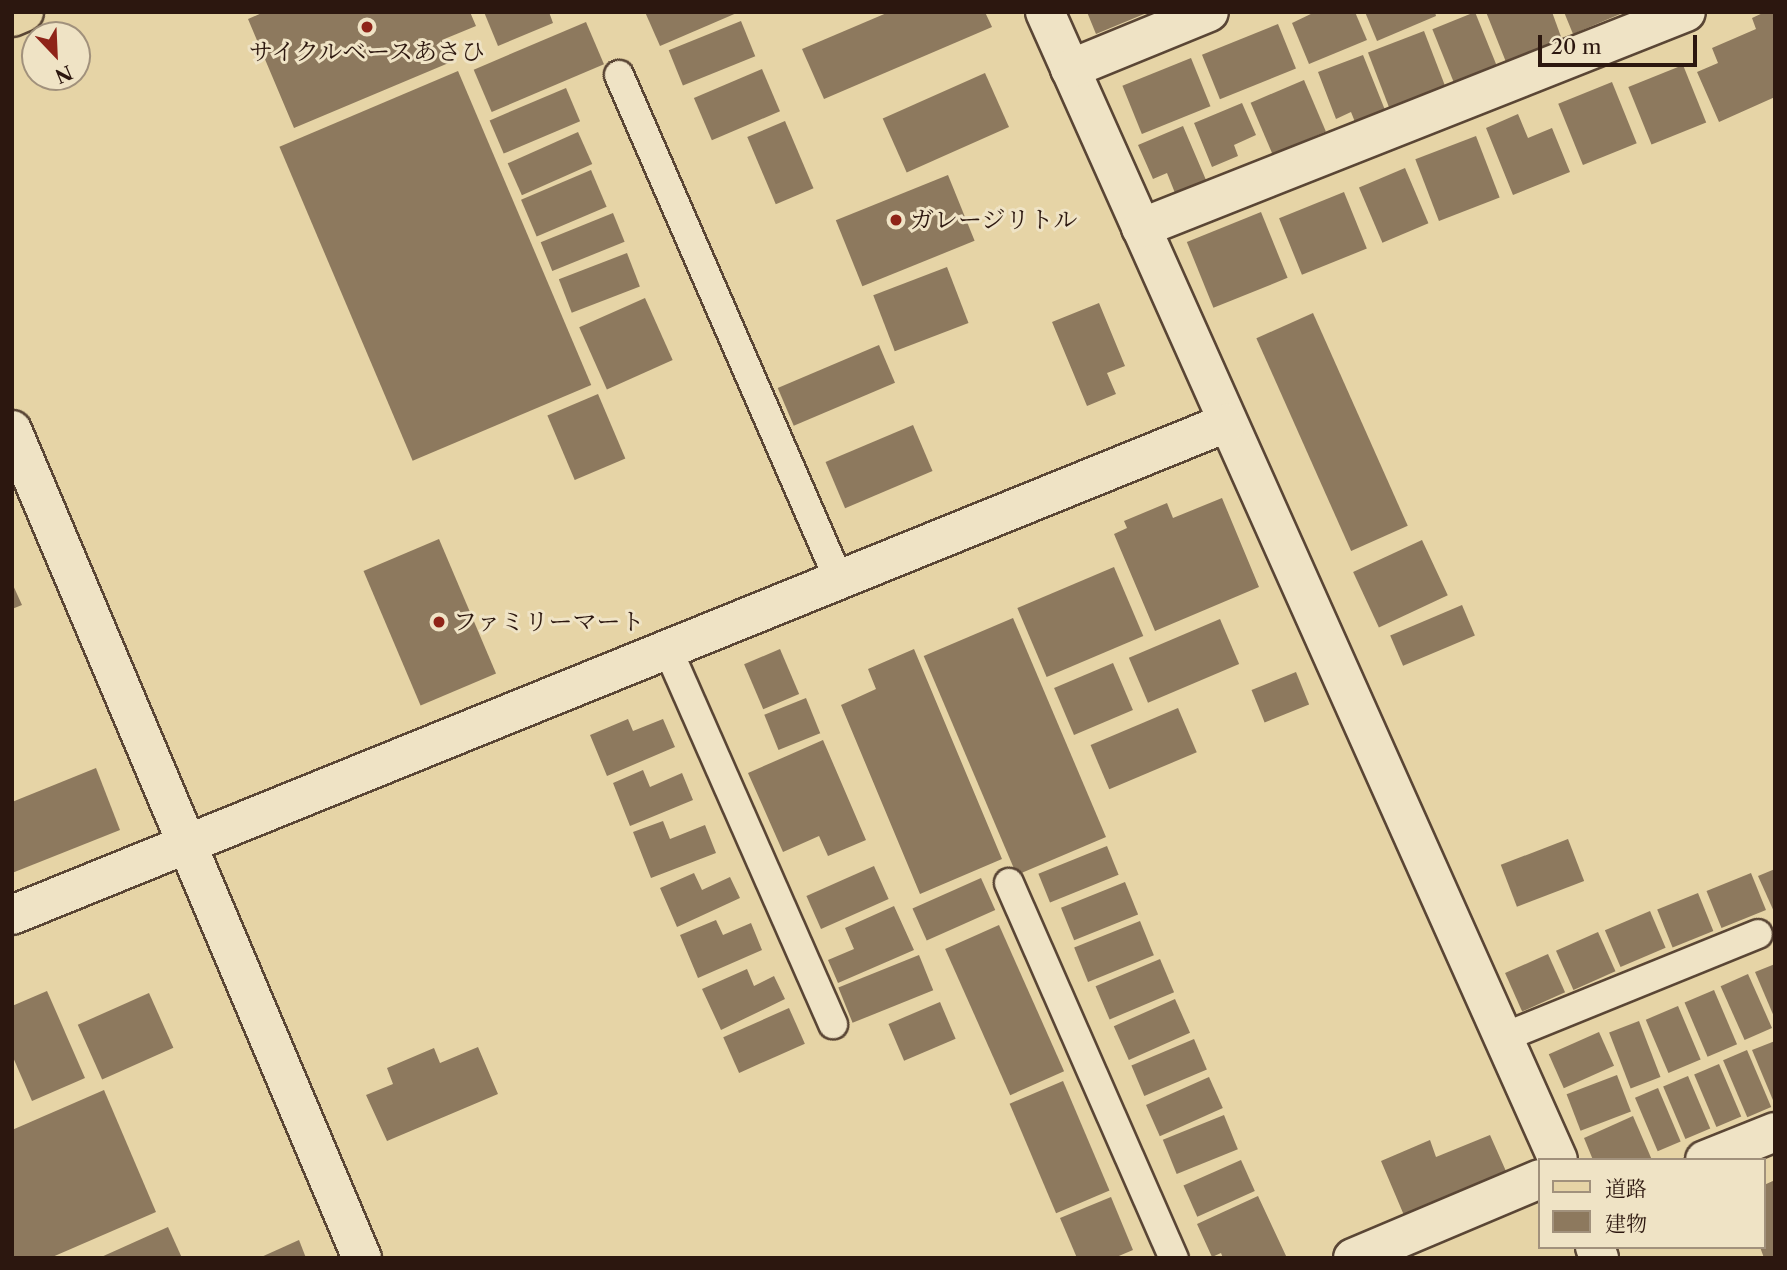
<!DOCTYPE html>
<meta charset="utf-8">
<style>
body{margin:0}
#map{position:relative;width:1787px;height:1270px;overflow:hidden;background:#e6d4a6;font-family:"Libre Caslon Text","Noto Serif JP",serif}
div>[style]{position:absolute}
.building>*{inset:0;background:#8d795e;transform-origin:0 0}
.roads{filter:drop-shadow(2px 0 #5a4635) drop-shadow(-2px 0 #5a4635) drop-shadow(0 2px #5a4635) drop-shadow(0 -2px #5a4635)}
.lane>*{height:28px;margin:-14px;padding:0 14px;transform-origin:14px;border-radius:14px;background:#efe3c5}
.street>*{height:38px;margin:-19px;padding:0 19px;transform-origin:19px;border-radius:19px;background:#efe3c5}
.secondary>*{height:38px;margin:-19px;padding:0 19px;transform-origin:19px;border-radius:19px;background:#efe3c5}
.primary>*{height:38px;margin:-19px;padding:0 19px;transform-origin:19px;border-radius:19px;background:#e6d4a6}
.dots>*{width:19px;height:19px;translate:-50% -50%;box-sizing:border-box;border:4px solid #efe3c5;border-radius:50%}
span{translate:-50% -50%;white-space:nowrap;text-align:center;line-height:1.15;-webkit-text-stroke:6px #efe3c5;paint-order:stroke}
.poi-label{font-size:24px;color:#2c170f}
.left{translate:0 -50%;text-align:left}
.frame{position:absolute;inset:0;border:14px solid #2c170f;pointer-events:none}
.legend{position:absolute;left:1538px;top:1158px;width:228px;height:91px;box-sizing:border-box;background:#efe3c5;border:2px solid #a1917c;margin:0;padding:9px 12px;list-style:none;font-size:21px;color:#2c170f}
.legend li{display:flex;align-items:center;gap:14px;height:35px}
.legend b{width:35px;border:2px solid #a1917c}
.north{position:absolute;left:21px;top:21px;width:70px;height:70px;box-sizing:border-box;background:#efe3c5;border:2px solid #a1917c;border-radius:50%;rotate:157deg;font-size:19px;font-weight:700;line-height:28px;text-align:center;color:#2c170f}
.north::after{content:'';display:block;margin:auto;width:24px;height:32px;background:#8f2418;clip-path:polygon(50% 0,100% 100%,50% 72%,0 100%)}
.scale{position:absolute;left:1538px;top:35px;width:159px;height:32px;box-sizing:border-box;border:4px solid #2c170f;border-top:0;padding-left:9px;font-size:21px;line-height:24px;white-space:nowrap;color:#2c170f;-webkit-text-stroke:5px #efe3c5;paint-order:stroke}
</style>
<div id="map">
<div class="building">
<div style="clip-path:polygon(264px 12px,470px 12px,476px 26px,442px 40px,451px 62px,294px 128px,248px 19px)"></div>
<div style="clip-path:polygon(484px 12px,549px 12px,553px 23px,498px 46px)"></div>
<div style="clip-path:polygon(645px 12px,739px 12px,660px 46px)"></div>
<div style="clip-path:polygon(889px 12px,985px 12px,992px 27px,824px 99px,802px 49px)"></div>
<div style="clip-path:polygon(1087px 12px,1149px 12px,1096px 34px)"></div>
<div style="clip-path:polygon(1315px 12px,1355px 12px,1367px 40px,1309px 64px,1292px 23px)"></div>
<div style="clip-path:polygon(1365px 12px,1435px 12px,1436px 16px,1377px 41px)"></div>
<div style="left:1475px;top:12px;width:61px;height:46px;rotate:68deg"></div>
<div style="clip-path:polygon(1486px 12px,1552px 12px,1564px 45px,1508px 67px)"></div>
<div style="clip-path:polygon(1564px 12px,1625px 12px,1573px 34px)"></div>
<div style="clip-path:polygon(1765px 12px,1775px 12px,1775px 97px,1719px 122px,1697px 72px,1718px 63px,1712px 48px,1756px 29px,1752px 18px)"></div>
<div style="left:741px;top:21px;width:38px;height:78px;rotate:68deg"></div>
<div style="left:586px;top:22px;width:46px;height:122px;rotate:67deg"></div>
<div style="left:1278px;top:24px;width:48px;height:82px;rotate:68deg"></div>
<div style="left:1424px;top:31px;width:64px;height:60px;rotate:69deg"></div>
<div style="clip-path:polygon(1363px 55px,1385px 110px,1355px 122px,1351px 112px,1336px 119px,1318px 72px)"></div>
<div style="left:1191px;top:58px;width:52px;height:74px;rotate:68deg"></div>
<div style="left:1683px;top:65px;width:62px;height:59px;rotate:68deg"></div>
<div style="left:762px;top:69px;width:46px;height:74px;rotate:67deg"></div>
<div style="left:458px;top:71px;width:341px;height:194px;rotate:67deg"></div>
<div style="left:985px;top:73px;width:59px;height:112px;rotate:66deg"></div>
<div style="left:1304px;top:80px;width:56px;height:58px;rotate:67deg"></div>
<div style="left:1612px;top:82px;width:66px;height:58px;rotate:68deg"></div>
<div style="left:566px;top:88px;width:36px;height:83px;rotate:67deg"></div>
<div style="clip-path:polygon(1242px 103px,1256px 135px,1234px 145px,1238px 156px,1212px 167px,1194px 123px)"></div>
<div style="clip-path:polygon(1518px 114px,1528px 138px,1552px 128px,1570px 172px,1513px 195px,1486px 128px)"></div>
<div style="left:785px;top:121px;width:73px;height:41px;rotate:67deg"></div>
<div style="clip-path:polygon(1183px 126px,1206px 180px,1175px 193px,1167px 173px,1153px 179px,1138px 145px)"></div>
<div style="left:578px;top:132px;width:35px;height:77px;rotate:66deg"></div>
<div style="left:1476px;top:136px;width:66px;height:65px;rotate:69deg"></div>
<div style="left:1405px;top:168px;width:60px;height:50px;rotate:67deg"></div>
<div style="left:591px;top:170px;width:40px;height:76px;rotate:67deg"></div>
<div style="left:948px;top:175px;width:71px;height:121px;rotate:68deg"></div>
<div style="left:1344px;top:192px;width:61px;height:70px;rotate:68deg"></div>
<div style="left:1261px;top:212px;width:71px;height:80px;rotate:68deg"></div>
<div style="left:613px;top:213px;width:31px;height:78px;rotate:68deg"></div>
<div style="left:627px;top:253px;width:36px;height:73px;rotate:69deg"></div>
<div style="left:947px;top:267px;width:60px;height:79px;rotate:69deg"></div>
<div style="left:645px;top:298px;width:68px;height:72px;rotate:66deg"></div>
<div style="clip-path:polygon(1099px 303px,1125px 366px,1107px 373px,1116px 394px,1087px 406px,1052px 322px)"></div>
<div style="left:1313px;top:313px;width:233px;height:62px;rotate:66deg"></div>
<div style="left:879px;top:345px;width:41px;height:110px;rotate:67deg"></div>
<div style="left:598px;top:394px;width:70px;height:55px;rotate:67deg"></div>
<div style="left:913px;top:425px;width:50px;height:95px;rotate:67deg"></div>
<div style="clip-path:polygon(1222px 498px,1259px 587px,1155px 631px,1114px 534px,1127px 528px,1124px 521px,1167px 503px,1173px 518px)"></div>
<div style="left:439px;top:539px;width:146px;height:82px;rotate:67deg"></div>
<div style="left:1422px;top:540px;width:61px;height:76px;rotate:65deg"></div>
<div style="left:1114px;top:567px;width:75px;height:105px;rotate:67deg"></div>
<div style="clip-path:polygon(12px 583px,22px 605px,12px 609px)"></div>
<div style="left:1462px;top:605px;width:33px;height:78px;rotate:67deg"></div>
<div style="left:1013px;top:618px;width:238px;height:97px;rotate:67deg"></div>
<div style="left:1220px;top:619px;width:49px;height:99px;rotate:67deg"></div>
<div style="left:780px;top:649px;width:49px;height:39px;rotate:67deg"></div>
<div style="clip-path:polygon(914px 649px,1002px 859px,920px 894px,841px 705px,876px 689px,868px 669px)"></div>
<div style="left:1113px;top:663px;width:51px;height:64px;rotate:67deg"></div>
<div style="left:1296px;top:672px;width:35px;height:48px;rotate:68deg"></div>
<div style="left:806px;top:698px;width:38px;height:45px;rotate:68deg"></div>
<div style="left:1178px;top:708px;width:48px;height:95px;rotate:67deg"></div>
<div style="clip-path:polygon(628px 719px,633px 731px,663px 719px,675px 747px,607px 776px,590px 735px)"></div>
<div style="clip-path:polygon(823px 740px,866px 840px,828px 856px,819px 836px,783px 852px,748px 773px)"></div>
<div style="clip-path:polygon(96px 768px,120px 830px,12px 873px,12px 802px)"></div>
<div style="clip-path:polygon(643px 770px,650px 787px,682px 773px,693px 800px,630px 826px,613px 783px)"></div>
<div style="clip-path:polygon(663px 821px,670px 839px,705px 825px,716px 853px,651px 878px,633px 832px)"></div>
<div style="left:1568px;top:839px;width:45px;height:72px;rotate:69deg"></div>
<div style="left:1107px;top:846px;width:31px;height:74px;rotate:68deg"></div>
<div style="left:874px;top:866px;width:36px;height:74px;rotate:66deg"></div>
<div style="clip-path:polygon(1775px 869px,1775px 914px,1758px 876px)"></div>
<div style="clip-path:polygon(694px 873px,702px 890px,730px 877px,740px 898px,677px 927px,660px 888px)"></div>
<div style="left:1751px;top:873px;width:40px;height:48px;rotate:68deg"></div>
<div style="left:981px;top:878px;width:35px;height:75px;rotate:66deg"></div>
<div style="left:1125px;top:882px;width:35px;height:69px;rotate:68deg"></div>
<div style="left:1698px;top:893px;width:41px;height:44px;rotate:68deg"></div>
<div style="clip-path:polygon(894px 906px,914px 950px,838px 983px,828px 960px,854px 949px,845px 928px)"></div>
<div style="left:1650px;top:911px;width:40px;height:49px;rotate:67deg"></div>
<div style="clip-path:polygon(716px 920px,723px 935px,751px 923px,762px 950px,698px 978px,680px 935px)"></div>
<div style="left:1140px;top:921px;width:37px;height:71px;rotate:68deg"></div>
<div style="left:999px;top:925px;width:160px;height:59px;rotate:66deg"></div>
<div style="left:1598px;top:932px;width:43px;height:46px;rotate:66deg"></div>
<div style="left:1548px;top:954px;width:42px;height:47px;rotate:66deg"></div>
<div style="left:919px;top:955px;width:38px;height:87px;rotate:68deg"></div>
<div style="left:1160px;top:959px;width:36px;height:70px;rotate:67deg"></div>
<div style="clip-path:polygon(1775px 964px,1775px 1019px,1755px 972px)"></div>
<div style="clip-path:polygon(747px 969px,754px 986px,774px 976px,785px 999px,721px 1030px,702px 989px)"></div>
<div style="left:1748px;top:974px;width:59px;height:30px;rotate:66deg"></div>
<div style="left:1714px;top:990px;width:59px;height:32px;rotate:67deg"></div>
<div style="clip-path:polygon(47px 991px,85px 1078px,32px 1101px,12px 1055px,12px 1006px)"></div>
<div style="left:149px;top:993px;width:60px;height:78px;rotate:66deg"></div>
<div style="left:1175px;top:999px;width:37px;height:67px;rotate:66deg"></div>
<div style="left:940px;top:1002px;width:40px;height:56px;rotate:67deg"></div>
<div style="left:1678px;top:1006px;width:58px;height:35px;rotate:67deg"></div>
<div style="left:789px;top:1008px;width:39px;height:72px;rotate:66deg"></div>
<div style="left:1639px;top:1021px;width:60px;height:32px;rotate:69deg"></div>
<div style="left:1599px;top:1032px;width:37px;height:55px;rotate:66deg"></div>
<div style="left:1194px;top:1039px;width:33px;height:68px;rotate:67deg"></div>
<div style="clip-path:polygon(1775px 1041px,1775px 1105px,1752px 1050px)"></div>
<div style="clip-path:polygon(478px 1047px,498px 1094px,387px 1141px,366px 1095px,393px 1084px,387px 1068px,434px 1048px,440px 1063px)"></div>
<div style="left:1747px;top:1050px;width:62px;height:26px;rotate:67deg"></div>
<div style="left:1719px;top:1064px;width:57px;height:27px;rotate:67deg"></div>
<div style="left:1617px;top:1075px;width:39px;height:54px;rotate:69deg"></div>
<div style="left:1688px;top:1076px;width:57px;height:27px;rotate:67deg"></div>
<div style="left:1209px;top:1077px;width:34px;height:69px;rotate:66deg"></div>
<div style="left:1063px;top:1081px;width:119px;height:58px;rotate:67deg"></div>
<div style="left:1658px;top:1088px;width:58px;height:25px;rotate:67deg"></div>
<div style="clip-path:polygon(104px 1090px,156px 1212px,50px 1258px,12px 1258px,12px 1130px)"></div>
<div style="left:1224px;top:1115px;width:37px;height:66px;rotate:68deg"></div>
<div style="clip-path:polygon(1633px 1116px,1652px 1160px,1593px 1160px,1584px 1138px)"></div>
<div style="clip-path:polygon(1490px 1135px,1509px 1178px,1406px 1220px,1381px 1161px,1430px 1140px,1436px 1157px)"></div>
<div style="left:1241px;top:1160px;width:34px;height:63px;rotate:66deg"></div>
<div style="clip-path:polygon(1775px 1180px,1775px 1258px,1764px 1258px,1760px 1247px,1764px 1247px,1764px 1185px)"></div>
<div style="clip-path:polygon(1258px 1196px,1287px 1258px,1223px 1258px,1221px 1253px,1212px 1257px,1197px 1224px)"></div>
<div style="clip-path:polygon(1111px 1197px,1133px 1250px,1114px 1258px,1077px 1258px,1060px 1218px)"></div>
<div style="clip-path:polygon(168px 1227px,182px 1258px,99px 1258px)"></div>
<div style="clip-path:polygon(299px 1240px,306px 1258px,259px 1258px)"></div>
</div>
<div class="roads">
<div class="lane">
<div style="left:619px;top:75px;width:551px;rotate:66.46deg"></div>
<div style="left:668px;top:650px;width:409px;rotate:66.2deg"></div>
<div style="left:1009px;top:883px;width:410px;rotate:66.3deg"></div>
<div style="left:1502px;top:1038px;width:276px;rotate:-22.1deg"></div>
</div>
<div class="street">
<div style="left:1045px;top:12px;width:1257px;rotate:65.92deg"></div>
<div style="left:1070px;top:69px;width:150px;rotate:-22.3deg"></div>
<div style="left:1141px;top:228px;width:586px;rotate:-21.62deg"></div>
<div style="left:12px;top:915px;width:1310px;rotate:-22.06deg"></div>
<div style="left:1705px;top:1160px;width:75px;rotate:-21.8deg"></div>
<div style="left:1595px;top:1247px;width:12px;rotate:70deg"></div>
<div style="left:1353px;top:1258px;width:203px;rotate:-22.9deg"></div>
</div>
<div class="secondary">
<div style="left:12px;top:430px;width:899px;rotate:67.09deg"></div>
</div>
<div class="primary">
<div style="left:12px;top:17px;width:13px;rotate:-23deg"></div>
</div>
</div>
<div class="dots">
<div style="left:367px;top:27px;background:#8f2418"></div>
<div style="left:896px;top:220px;background:#8f2418"></div>
<div style="left:439px;top:622px;background:#8f2418"></div>
</div>
<div class="poi-label">
<span style="left:367px;top:52px">サイクルベースあさひ</span>
<span class="left" style="left:910px;top:220px">ガレージリトル</span>
<span class="left" style="left:453px;top:622px">ファミリーマート</span>
</div>
<div class="frame"></div>
<ul class="legend">
<li><b style="height:9px;background:#e6d4a6"></b>道路</li>
<li><b style="height:19px;background:#8d795e"></b>建物</li>
</ul>
<div class="north">N</div>
<div class="scale">20 m</div>
</div>
